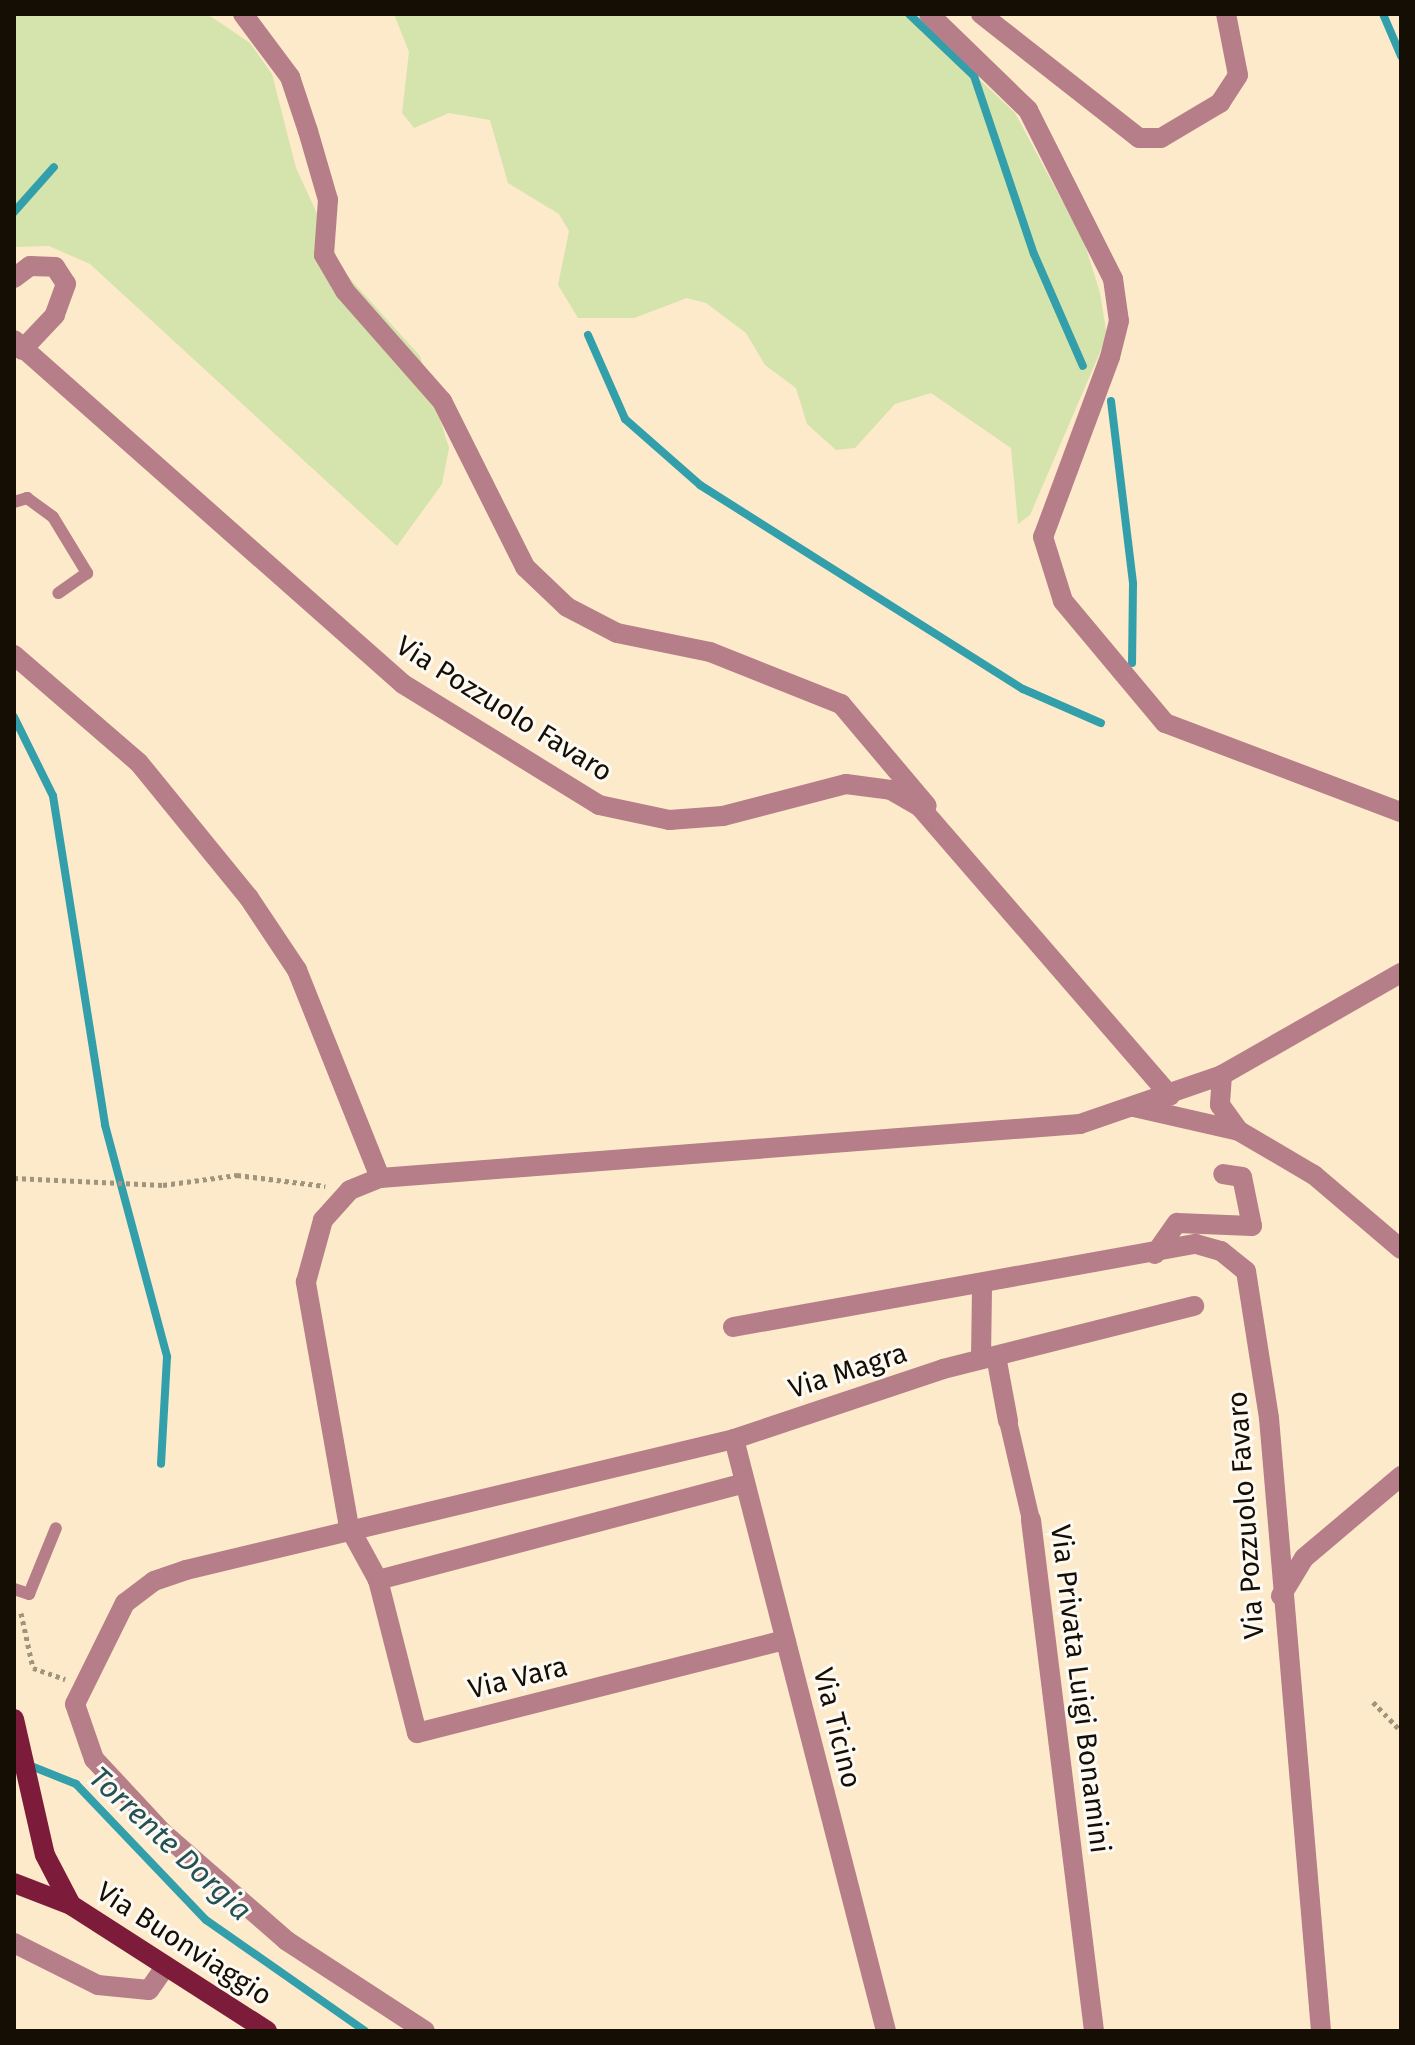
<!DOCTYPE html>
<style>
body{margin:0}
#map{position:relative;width:1415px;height:2045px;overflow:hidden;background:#fceaca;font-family:"Fira Sans",sans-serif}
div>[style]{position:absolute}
.green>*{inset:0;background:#d5e3ac}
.stream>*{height:8px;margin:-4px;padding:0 4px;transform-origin:4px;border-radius:4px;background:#329fab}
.path>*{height:5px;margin-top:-2.5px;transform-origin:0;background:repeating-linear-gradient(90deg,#a1947d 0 4px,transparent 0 8px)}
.service>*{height:12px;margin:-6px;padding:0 6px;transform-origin:6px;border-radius:6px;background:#b67e88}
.pedestrian>*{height:18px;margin:-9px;padding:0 9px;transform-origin:9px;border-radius:9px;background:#b67e88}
.minor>*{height:20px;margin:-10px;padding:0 10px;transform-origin:10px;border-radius:10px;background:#b67e88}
.primary>*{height:20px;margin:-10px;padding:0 10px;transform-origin:10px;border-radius:10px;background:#7d1b3a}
span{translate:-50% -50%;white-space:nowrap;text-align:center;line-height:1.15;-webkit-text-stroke:6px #fdf9f3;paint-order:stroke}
.street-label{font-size:28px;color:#140e05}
.water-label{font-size:30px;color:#235156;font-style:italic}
.frame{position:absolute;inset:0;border:16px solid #140e05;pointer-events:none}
</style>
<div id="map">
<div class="green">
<div style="clip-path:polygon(14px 14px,207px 14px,250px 43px,272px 74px,296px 168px,344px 272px,420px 356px,449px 448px,442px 484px,397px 546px,90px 264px,49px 246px,14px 247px)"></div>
<div style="clip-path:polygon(394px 14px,910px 14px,1015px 113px,1084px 242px,1100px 293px,1107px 336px,1030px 515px,1018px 524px,1011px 448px,931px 393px,895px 404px,855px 448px,836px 450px,807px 424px,796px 388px,765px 365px,746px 333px,706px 303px,687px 298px,634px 318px,578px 318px,558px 285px,569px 231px,559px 214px,508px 183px,490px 120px,449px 113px,414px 128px,402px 113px,409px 52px)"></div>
</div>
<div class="stream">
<div style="left:909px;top:14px;width:90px;rotate:43.6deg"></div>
<div style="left:974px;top:76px;width:188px;rotate:71.4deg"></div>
<div style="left:1034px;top:254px;width:122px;rotate:66.4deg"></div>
<div style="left:1383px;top:14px;width:46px;rotate:66.8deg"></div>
<div style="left:14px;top:212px;width:60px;rotate:-48.4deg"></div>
<div style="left:588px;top:335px;width:92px;rotate:66.2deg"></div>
<div style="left:625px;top:419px;width:100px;rotate:41.3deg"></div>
<div style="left:700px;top:485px;width:382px;rotate:32.3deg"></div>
<div style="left:1023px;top:689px;width:85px;rotate:23.6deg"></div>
<div style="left:1111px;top:401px;width:184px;rotate:83.1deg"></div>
<div style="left:1133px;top:584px;width:79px;rotate:90.7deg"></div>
<div style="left:14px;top:717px;width:88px;rotate:63.7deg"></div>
<div style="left:53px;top:796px;width:333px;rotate:81deg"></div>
<div style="left:105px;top:1125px;width:240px;rotate:75deg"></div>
<div style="left:167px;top:1357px;width:107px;rotate:93.2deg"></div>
<div style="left:26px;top:1764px;width:54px;rotate:21.8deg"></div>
<div style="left:76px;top:1784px;width:188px;rotate:46.3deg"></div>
<div style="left:206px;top:1920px;width:194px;rotate:34.9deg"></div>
</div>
<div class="path">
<div style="left:14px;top:1178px;width:149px;rotate:2.7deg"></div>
<div style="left:163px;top:1185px;width:75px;rotate:-7.7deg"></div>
<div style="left:237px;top:1175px;width:89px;rotate:7.1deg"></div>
<div style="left:21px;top:1613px;width:56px;rotate:77.7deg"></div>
<div style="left:33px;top:1668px;width:34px;rotate:19deg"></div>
<div style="left:1373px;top:1702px;width:40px;rotate:46deg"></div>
</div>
<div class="service">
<div style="left:14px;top:502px;width:14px;rotate:-17deg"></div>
<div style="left:27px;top:498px;width:32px;rotate:36deg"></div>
<div style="left:53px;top:517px;width:66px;rotate:58.7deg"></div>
<div style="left:87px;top:573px;width:35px;rotate:145deg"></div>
<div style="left:14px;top:1589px;width:16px;rotate:18deg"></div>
<div style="left:29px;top:1594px;width:71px;rotate:-67.8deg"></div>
</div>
<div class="pedestrian">
<div style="left:1008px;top:1421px;width:102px;rotate:76.9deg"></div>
</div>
<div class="minor">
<div style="left:243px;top:14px;width:79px;rotate:53.3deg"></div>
<div style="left:290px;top:77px;width:57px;rotate:71.6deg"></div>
<div style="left:308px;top:131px;width:72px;rotate:73.8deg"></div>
<div style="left:328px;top:200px;width:55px;rotate:94.2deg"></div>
<div style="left:324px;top:255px;width:42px;rotate:59.7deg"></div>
<div style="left:345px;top:291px;width:147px;rotate:48.6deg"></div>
<div style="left:442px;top:401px;width:186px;rotate:63.4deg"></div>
<div style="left:525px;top:567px;width:58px;rotate:43.6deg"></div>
<div style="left:567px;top:607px;width:56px;rotate:27.5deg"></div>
<div style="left:617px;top:633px;width:95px;rotate:11.5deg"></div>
<div style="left:710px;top:652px;width:141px;rotate:21.7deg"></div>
<div style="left:841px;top:704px;width:133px;rotate:49.9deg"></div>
<div style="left:929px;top:14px;width:138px;rotate:44.1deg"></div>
<div style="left:1028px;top:110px;width:189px;rotate:63.3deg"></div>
<div style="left:1113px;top:279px;width:42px;rotate:81.9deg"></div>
<div style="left:1119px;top:321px;width:37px;rotate:104deg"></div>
<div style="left:1110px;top:357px;width:192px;rotate:110.4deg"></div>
<div style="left:1043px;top:537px;width:67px;rotate:72.6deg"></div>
<div style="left:1063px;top:601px;width:159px;rotate:50.1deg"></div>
<div style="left:1165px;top:723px;width:252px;rotate:20.7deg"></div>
<div style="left:981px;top:14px;width:201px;rotate:38.1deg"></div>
<div style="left:1139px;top:138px;width:22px"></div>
<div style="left:1161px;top:138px;width:69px;rotate:-30.7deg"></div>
<div style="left:1220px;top:103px;width:33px;rotate:-57deg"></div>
<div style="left:1238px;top:75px;width:62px;rotate:-101.1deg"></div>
<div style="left:14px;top:278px;width:20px;rotate:-37deg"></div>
<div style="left:30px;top:266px;width:25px;rotate:2deg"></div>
<div style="left:55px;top:267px;width:20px;rotate:57deg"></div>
<div style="left:66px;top:284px;width:33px;rotate:110deg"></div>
<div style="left:55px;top:315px;width:48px;rotate:133.3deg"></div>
<div style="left:14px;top:340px;width:519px;rotate:41.49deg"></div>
<div style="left:403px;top:684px;width:230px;rotate:31.7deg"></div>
<div style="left:599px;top:805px;width:72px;rotate:12.1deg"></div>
<div style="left:669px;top:820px;width:54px;rotate:-4.2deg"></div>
<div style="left:723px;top:816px;width:127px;rotate:-14.6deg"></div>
<div style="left:846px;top:784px;width:45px;rotate:7.6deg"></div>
<div style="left:891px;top:790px;width:34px;rotate:30deg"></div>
<div style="left:920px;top:807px;width:382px;rotate:49.1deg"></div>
<div style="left:14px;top:655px;width:165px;rotate:40.8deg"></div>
<div style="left:139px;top:763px;width:174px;rotate:50.8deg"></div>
<div style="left:249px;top:898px;width:87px;rotate:56.3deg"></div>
<div style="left:297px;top:970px;width:224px;rotate:68.2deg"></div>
<div style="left:380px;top:1178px;width:702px;rotate:-4.41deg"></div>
<div style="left:1080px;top:1124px;width:150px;rotate:-19deg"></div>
<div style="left:1222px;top:1075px;width:206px;rotate:-29.7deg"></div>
<div style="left:1222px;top:1075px;width:30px;rotate:94deg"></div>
<div style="left:1220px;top:1105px;width:32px;rotate:54deg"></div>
<div style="left:1239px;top:1131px;width:87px;rotate:30.4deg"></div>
<div style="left:1314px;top:1175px;width:114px;rotate:40.4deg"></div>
<div style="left:1134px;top:1107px;width:108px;rotate:12.9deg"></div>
<div style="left:1155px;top:1254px;width:38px;rotate:-55deg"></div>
<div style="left:1177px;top:1223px;width:75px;rotate:2.3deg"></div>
<div style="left:1252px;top:1226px;width:50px;rotate:-101.5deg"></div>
<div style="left:1242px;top:1177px;width:19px;rotate:-171deg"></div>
<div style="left:733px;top:1327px;width:470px;rotate:-10.2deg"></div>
<div style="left:1196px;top:1244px;width:26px;rotate:16deg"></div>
<div style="left:1221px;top:1251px;width:32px;rotate:39deg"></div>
<div style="left:1246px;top:1271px;width:149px;rotate:81.1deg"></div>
<div style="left:1269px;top:1418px;width:615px;rotate:85.15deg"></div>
<div style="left:996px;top:1356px;width:66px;rotate:79.5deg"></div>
<div style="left:981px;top:1359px;width:73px;rotate:-89.2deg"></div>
<div style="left:734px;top:1439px;width:611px;rotate:75.6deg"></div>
<div style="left:745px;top:1483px;width:380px;rotate:165.2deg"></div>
<div style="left:378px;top:1580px;width:158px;rotate:75.7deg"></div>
<div style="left:417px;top:1733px;width:380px;rotate:-14.2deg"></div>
<div style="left:1031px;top:1520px;width:515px;rotate:82.97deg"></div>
<div style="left:378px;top:1580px;width:60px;rotate:-118.7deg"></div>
<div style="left:349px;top:1527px;width:249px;rotate:-100deg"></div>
<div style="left:306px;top:1282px;width:64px;rotate:-74.7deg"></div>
<div style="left:323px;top:1220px;width:40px;rotate:-48deg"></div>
<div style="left:350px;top:1190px;width:32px;rotate:-22deg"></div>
<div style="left:1281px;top:1596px;width:44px;rotate:-58.8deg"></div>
<div style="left:1304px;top:1558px;width:127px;rotate:-40.2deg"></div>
<div style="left:14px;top:1943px;width:94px;rotate:26.6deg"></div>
<div style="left:98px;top:1985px;width:51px;rotate:5.6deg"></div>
<div style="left:149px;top:1990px;width:29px;rotate:-55deg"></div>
<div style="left:425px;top:2031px;width:165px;rotate:-146.9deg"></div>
<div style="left:287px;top:1941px;width:164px;rotate:-138.9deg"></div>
<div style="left:163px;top:1833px;width:101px;rotate:-133deg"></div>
<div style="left:94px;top:1759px;width:58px;rotate:-109.1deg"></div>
<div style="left:75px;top:1704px;width:113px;rotate:-63.7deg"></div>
<div style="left:125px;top:1603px;width:36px;rotate:-37deg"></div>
<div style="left:154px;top:1581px;width:34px;rotate:-19deg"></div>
<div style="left:186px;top:1570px;width:563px;rotate:-13.44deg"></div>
<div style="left:734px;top:1439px;width:220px;rotate:-18.5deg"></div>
<div style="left:943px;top:1369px;width:259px;rotate:-14.1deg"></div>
</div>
<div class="primary">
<div style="left:14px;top:1719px;width:139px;rotate:77.2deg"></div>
<div style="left:45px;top:1855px;width:56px;rotate:62.5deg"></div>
<div style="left:14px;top:1883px;width:61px;rotate:21.1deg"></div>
<div style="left:71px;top:1905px;width:233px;rotate:32.7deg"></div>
</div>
<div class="street-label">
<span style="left:504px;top:709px;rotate:32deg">Via Pozzuolo Favaro</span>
<span style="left:848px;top:1371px;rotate:-18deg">Via Magra</span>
<span style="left:1246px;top:1515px;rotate:-94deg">Via Pozzuolo Favaro</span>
<span style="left:518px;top:1678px;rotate:-14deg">Via Vara</span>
<span style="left:1080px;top:1689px;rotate:83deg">Via Privata Luigi Bonamini</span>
<span style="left:837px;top:1728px;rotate:76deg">Via Ticino</span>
<span style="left:184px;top:1944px;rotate:33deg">Via Buonviaggio</span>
</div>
<div class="water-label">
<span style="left:170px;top:1844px;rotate:43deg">Torrente Dorgia</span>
</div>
<div class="frame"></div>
</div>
